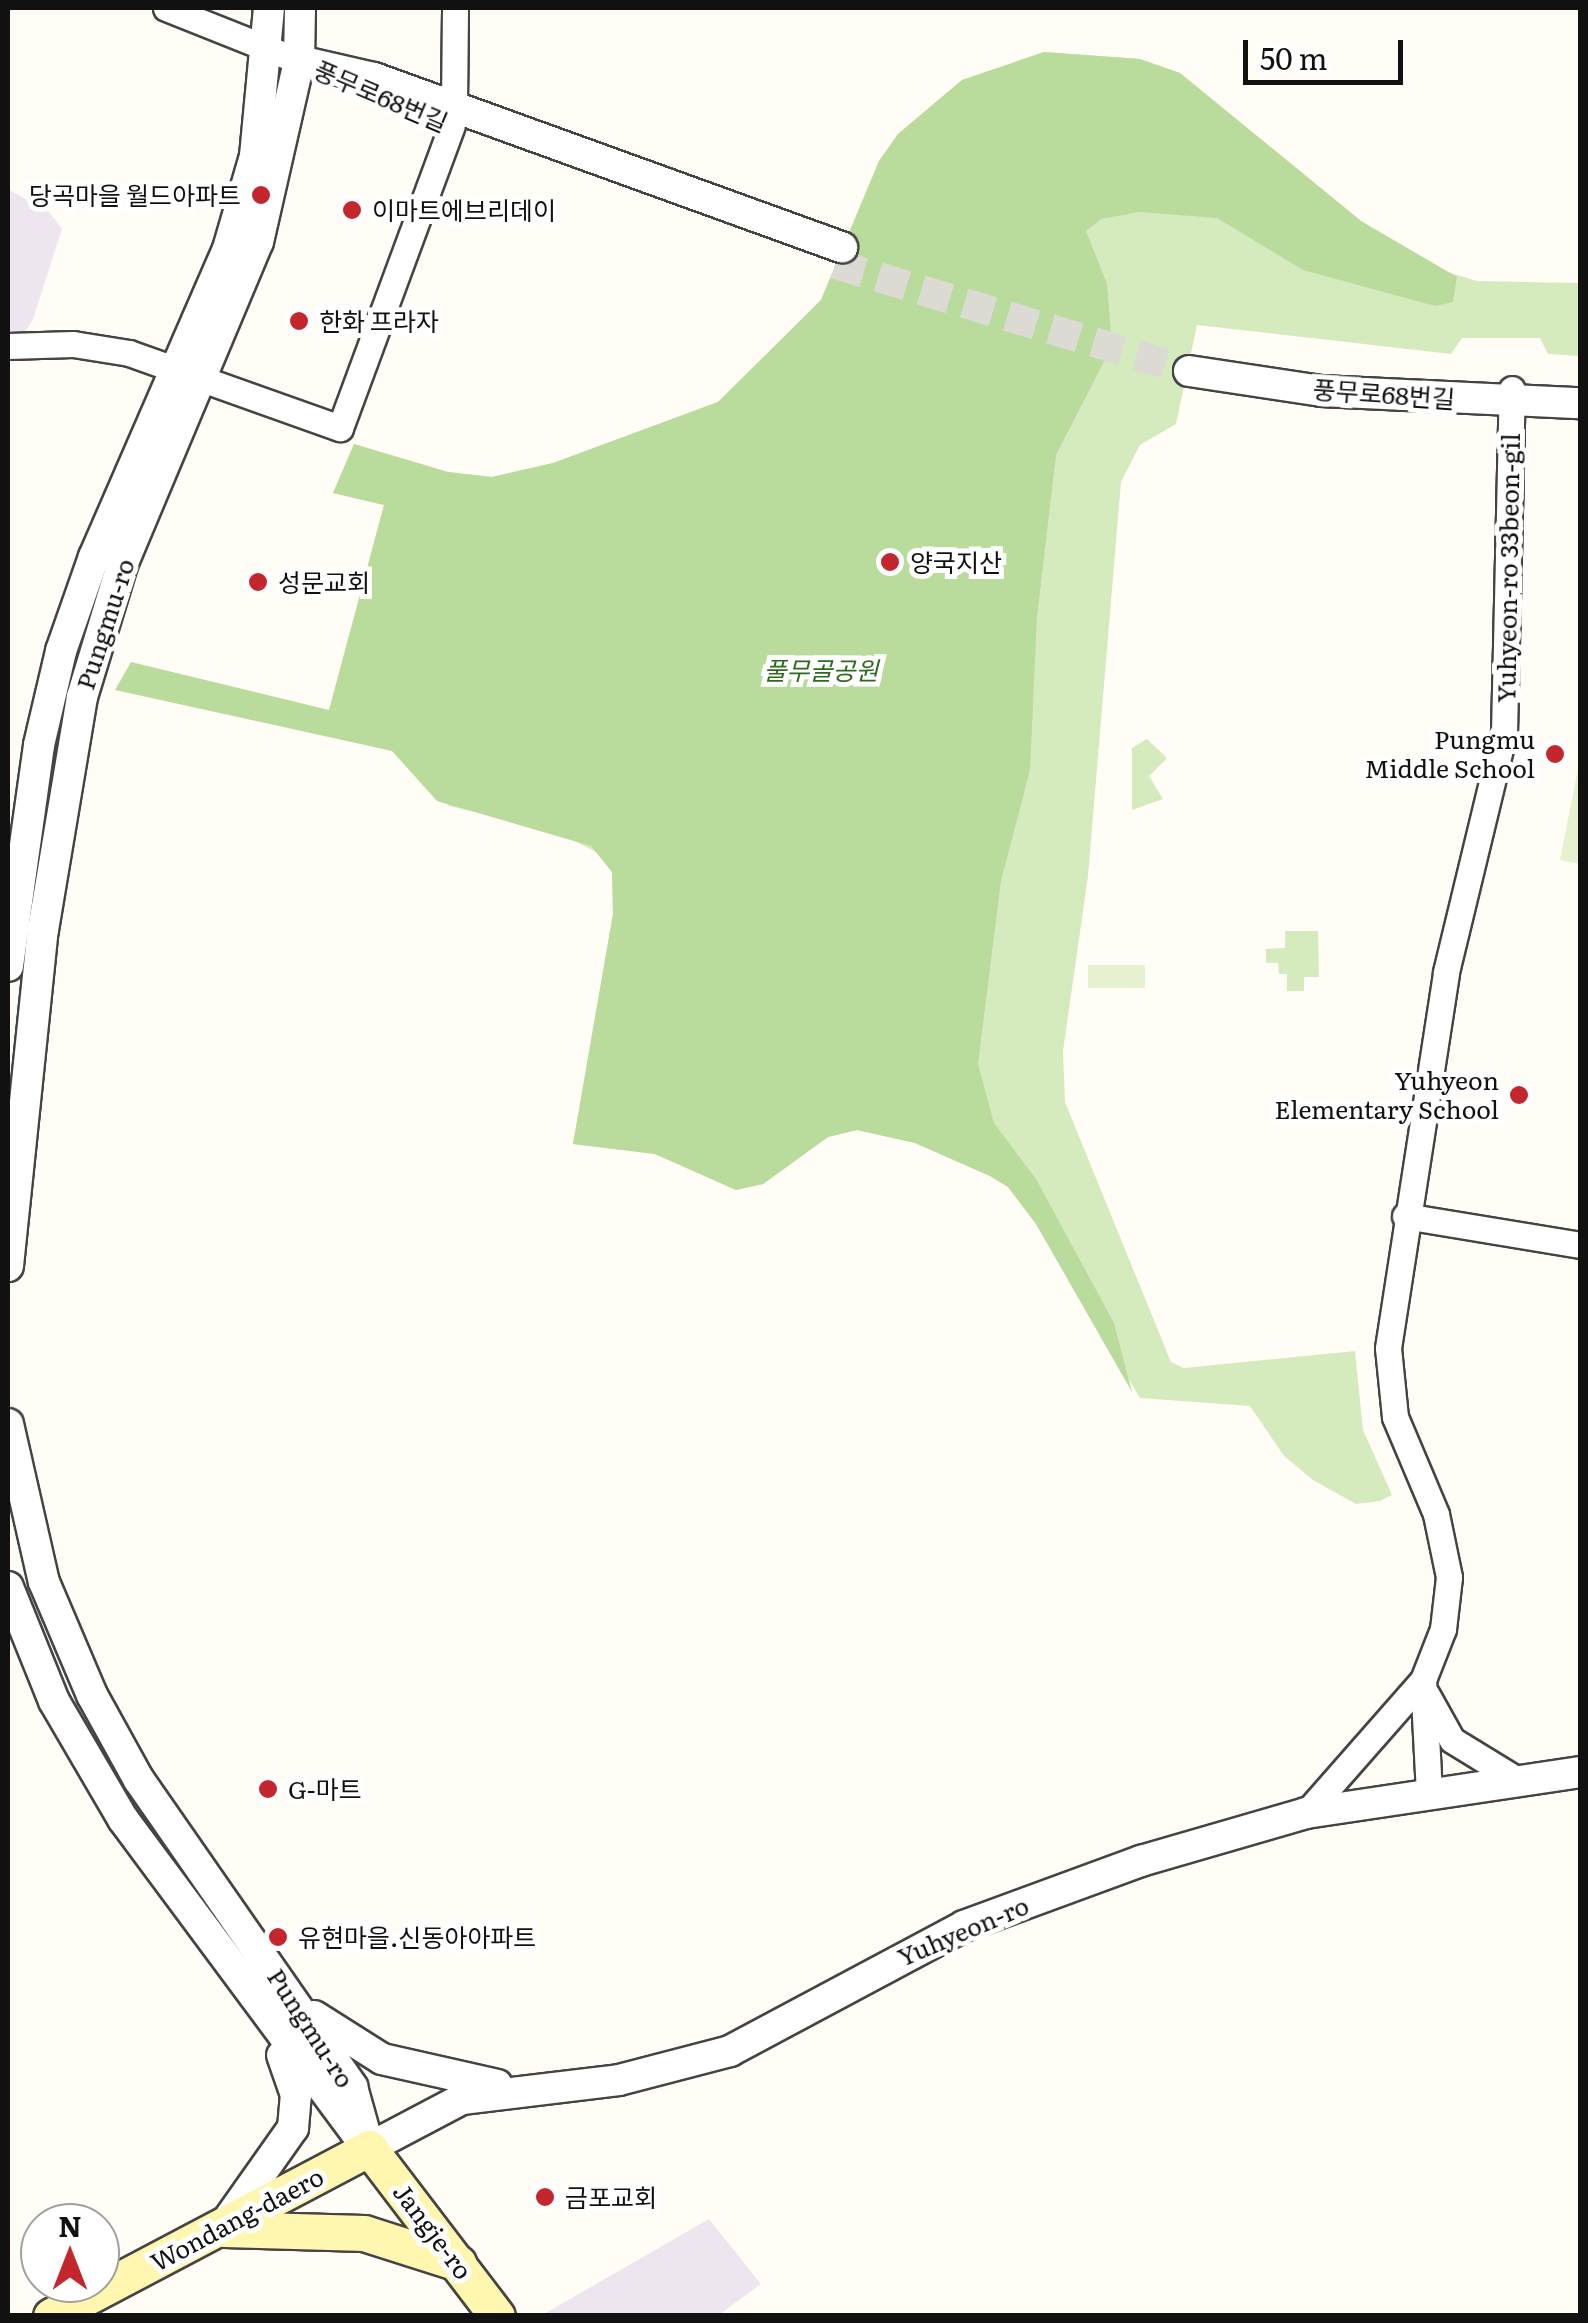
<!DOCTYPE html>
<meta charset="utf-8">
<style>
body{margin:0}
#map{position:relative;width:1588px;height:2323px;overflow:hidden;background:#fffdf5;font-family:Literata,"Noto Sans KR",serif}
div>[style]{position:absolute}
.industrial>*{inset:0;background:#eee6ef}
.green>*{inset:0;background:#d5ebbd}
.forest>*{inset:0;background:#b9dc9c}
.pitch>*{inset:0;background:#e6f2cf;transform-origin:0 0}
.tertiary-tunnel>*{height:30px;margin-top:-15px;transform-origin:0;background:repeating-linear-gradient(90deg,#dbdad3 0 30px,transparent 0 45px)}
.roads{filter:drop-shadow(2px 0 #444) drop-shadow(-2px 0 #444) drop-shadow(0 2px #444) drop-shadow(0 -2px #444)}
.minor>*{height:25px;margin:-12.5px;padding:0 12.5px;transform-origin:12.5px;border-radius:12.5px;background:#fff}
.tertiary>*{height:30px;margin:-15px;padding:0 15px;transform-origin:15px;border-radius:15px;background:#fff}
.secondary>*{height:35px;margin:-17.5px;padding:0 17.5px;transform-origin:17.5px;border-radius:17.5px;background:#fff6b0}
.dots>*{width:28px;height:28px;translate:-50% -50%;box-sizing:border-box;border:5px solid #fff;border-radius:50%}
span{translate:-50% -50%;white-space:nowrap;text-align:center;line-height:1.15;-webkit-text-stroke:10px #fff;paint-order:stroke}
.street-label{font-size:25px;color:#111}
.poi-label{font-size:25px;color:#111}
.right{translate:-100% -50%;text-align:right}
.left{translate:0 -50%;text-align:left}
.park-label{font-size:25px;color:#2f6b1f;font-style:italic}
.frame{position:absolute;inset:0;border:10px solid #111;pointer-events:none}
.north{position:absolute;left:20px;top:2203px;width:100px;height:100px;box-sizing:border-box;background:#fff;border:2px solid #a0a0a0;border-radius:50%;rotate:0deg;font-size:28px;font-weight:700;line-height:40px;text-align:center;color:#111}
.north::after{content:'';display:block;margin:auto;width:35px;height:45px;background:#c4262e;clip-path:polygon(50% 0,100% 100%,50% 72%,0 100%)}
.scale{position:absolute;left:1243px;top:40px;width:160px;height:45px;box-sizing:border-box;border:5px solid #111;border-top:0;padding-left:12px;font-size:30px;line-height:35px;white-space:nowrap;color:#111;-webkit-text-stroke:8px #fff;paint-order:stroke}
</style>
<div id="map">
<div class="industrial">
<div style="clip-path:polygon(8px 189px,49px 212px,62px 229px,33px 319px,23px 336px,8px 338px)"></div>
<div style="clip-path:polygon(709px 2219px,761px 2284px,719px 2315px,544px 2314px)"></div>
</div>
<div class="green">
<div style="clip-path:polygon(1044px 52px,1140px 59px,1180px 73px,1361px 221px,1435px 268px,1477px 281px,1580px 283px,1580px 356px,1548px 354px,1540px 338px,1462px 338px,1451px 354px,1197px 325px,1176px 424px,1140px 445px,1121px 482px,1088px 876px,1063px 1051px,1065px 1102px,1171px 1362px,1184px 1368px,1355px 1351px,1363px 1430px,1392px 1495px,1380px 1501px,1356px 1504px,1313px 1480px,1284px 1456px,1250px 1406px,1140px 1398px,1036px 1224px,1008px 1187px,990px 1176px,915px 1143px,857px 1130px,828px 1137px,763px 1184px,736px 1190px,655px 1154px,573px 1144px,613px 914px,612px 872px,604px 856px,553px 830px,449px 806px,392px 751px,323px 734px,384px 505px,333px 493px,354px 444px,448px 472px,492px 477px,553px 463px,718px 402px,821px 300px,879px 161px,898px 134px,962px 80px)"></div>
<div style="clip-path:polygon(1147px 739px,1167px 758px,1149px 776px,1163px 799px,1132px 810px,1132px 748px)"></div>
<div style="clip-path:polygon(1285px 931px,1318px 931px,1319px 977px,1304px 977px,1304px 991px,1287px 991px,1287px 974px,1279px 974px,1278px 963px,1266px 963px,1266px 949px,1285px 948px)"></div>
</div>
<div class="forest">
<div style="clip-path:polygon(1044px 52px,1140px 59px,1180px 73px,1361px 221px,1457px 277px,1453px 302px,1435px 306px,1303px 270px,1217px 218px,1139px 212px,1101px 219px,1086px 231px,1107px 284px,1112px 346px,1056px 455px,1037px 617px,1030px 770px,1001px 881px,978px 1064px,994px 1123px,1036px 1179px,1114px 1323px,1132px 1392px,1036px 1224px,1008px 1187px,990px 1176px,915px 1143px,857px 1130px,828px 1137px,763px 1184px,736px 1190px,655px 1154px,573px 1144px,613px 914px,612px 872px,591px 846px,437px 801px,392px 751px,115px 690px,131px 662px,329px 710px,384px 505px,333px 493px,354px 444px,448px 472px,492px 477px,553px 463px,718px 402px,821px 300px,879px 161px,898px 134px,962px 80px)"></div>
</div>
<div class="pitch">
<div style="clip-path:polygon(1580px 758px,1580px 864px,1560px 860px)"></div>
<div style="left:1088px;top:965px;width:57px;height:23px"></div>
</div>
<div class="tertiary-tunnel">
<div style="left:835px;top:264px;width:370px;rotate:16.8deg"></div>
</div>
<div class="roads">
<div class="minor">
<div style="left:166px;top:8px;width:143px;rotate:21.7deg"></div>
<div style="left:454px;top:106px;width:98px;rotate:-89.4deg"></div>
<div style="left:8px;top:346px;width:65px;rotate:-1.8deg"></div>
<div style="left:73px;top:344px;width:57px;rotate:9.1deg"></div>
<div style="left:129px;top:353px;width:224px;rotate:19.6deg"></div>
<div style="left:340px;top:428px;width:322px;rotate:-69.7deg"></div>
<div style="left:1405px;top:1216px;width:177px;rotate:9.4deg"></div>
<div style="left:1427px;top:1695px;width:51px;rotate:60.9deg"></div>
<div style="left:1452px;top:1740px;width:79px;rotate:31.5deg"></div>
<div style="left:1429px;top:1793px;width:113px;rotate:-93deg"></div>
<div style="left:1423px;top:1680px;width:55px;rotate:-68.6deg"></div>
<div style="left:1443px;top:1629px;width:52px;rotate:-83.4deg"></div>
<div style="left:1449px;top:1577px;width:64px;rotate:-101.7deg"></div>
<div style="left:1436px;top:1514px;width:105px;rotate:-112.9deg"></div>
<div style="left:1395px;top:1417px;width:69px;rotate:-95.8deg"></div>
<div style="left:1388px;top:1348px;width:380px;rotate:-81.2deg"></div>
<div style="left:1446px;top:972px;width:246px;rotate:-76.4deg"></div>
<div style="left:1504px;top:733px;width:344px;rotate:-88.7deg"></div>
<div style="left:1306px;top:1813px;width:177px;rotate:-48.7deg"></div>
</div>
<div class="tertiary">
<div style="left:299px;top:61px;width:77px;rotate:12.8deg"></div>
<div style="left:374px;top:78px;width:498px;rotate:19.9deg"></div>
<div style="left:1189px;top:371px;width:134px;rotate:8.6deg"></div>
<div style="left:1321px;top:391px;width:259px;rotate:2.7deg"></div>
<div style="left:8px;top:966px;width:223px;rotate:-82deg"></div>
<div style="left:39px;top:745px;width:97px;rotate:-76.8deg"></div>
<div style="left:61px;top:651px;width:100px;rotate:-70.7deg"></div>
<div style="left:94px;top:557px;width:336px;rotate:-66.5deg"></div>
<div style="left:228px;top:249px;width:97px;rotate:-73.8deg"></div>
<div style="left:255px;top:156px;width:149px;rotate:-84.6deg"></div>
<div style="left:8px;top:1266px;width:338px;rotate:-84.1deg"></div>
<div style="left:43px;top:930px;width:236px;rotate:-80.5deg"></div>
<div style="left:82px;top:697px;width:138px;rotate:-73.1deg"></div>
<div style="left:122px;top:565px;width:350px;rotate:-67.2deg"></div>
<div style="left:258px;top:242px;width:186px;rotate:-77.2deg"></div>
<div style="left:299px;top:61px;width:53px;rotate:-88.9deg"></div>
<div style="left:8px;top:1424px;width:162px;rotate:77.2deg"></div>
<div style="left:44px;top:1582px;width:123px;rotate:67deg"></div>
<div style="left:92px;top:1695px;width:97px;rotate:61.1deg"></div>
<div style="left:139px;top:1780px;width:374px;rotate:55.2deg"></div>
<div style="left:352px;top:2087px;width:63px;rotate:74.4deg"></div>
<div style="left:8px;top:1587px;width:123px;rotate:68deg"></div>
<div style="left:54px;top:1701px;width:137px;rotate:59.7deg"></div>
<div style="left:123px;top:1819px;width:402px;rotate:53.4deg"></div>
<div style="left:314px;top:2016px;width:80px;rotate:32.3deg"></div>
<div style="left:382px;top:2059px;width:118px;rotate:12.7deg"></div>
<div style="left:369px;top:2148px;width:105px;rotate:-27.8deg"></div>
<div style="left:462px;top:2099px;width:158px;rotate:-6.9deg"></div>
<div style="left:619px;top:2080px;width:115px;rotate:-14.6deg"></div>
<div style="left:730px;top:2051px;width:265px;rotate:-28.1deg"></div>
<div style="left:964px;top:1926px;width:189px;rotate:-20.2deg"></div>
<div style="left:1141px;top:1861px;width:172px;rotate:-16.2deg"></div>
<div style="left:1306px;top:1813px;width:277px;rotate:-8.5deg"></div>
<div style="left:228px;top:2220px;width:113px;rotate:-54.8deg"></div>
<div style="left:293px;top:2128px;width:33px;rotate:-85deg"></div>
<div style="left:296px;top:2095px;width:42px;rotate:-109.3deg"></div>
</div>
<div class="secondary">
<div style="left:224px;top:2229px;width:140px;rotate:1.6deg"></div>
<div style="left:364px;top:2233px;width:99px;rotate:17.7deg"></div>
<div style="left:51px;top:2316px;width:360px;rotate:-27.8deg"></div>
<div style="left:369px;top:2148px;width:211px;rotate:52.7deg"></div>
</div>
</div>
<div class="dots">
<div style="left:261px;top:195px;background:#c4262e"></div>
<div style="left:352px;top:210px;background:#c4262e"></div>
<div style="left:299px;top:321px;background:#c4262e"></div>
<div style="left:890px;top:562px;background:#c4262e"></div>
<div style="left:258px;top:582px;background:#c4262e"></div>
<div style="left:1555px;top:754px;background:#c4262e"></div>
<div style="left:1519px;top:1095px;background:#c4262e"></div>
<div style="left:268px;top:1789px;background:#c4262e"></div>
<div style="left:278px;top:1937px;background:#c4262e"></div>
<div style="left:545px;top:2197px;background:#c4262e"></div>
</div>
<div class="street-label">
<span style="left:381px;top:96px;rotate:23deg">풍무로68번길</span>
<span style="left:1384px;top:394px;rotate:4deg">풍무로68번길</span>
<span style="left:1508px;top:568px;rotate:-89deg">Yuhyeon-ro 33beon-gil</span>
<span style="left:105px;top:624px;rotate:-72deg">Pungmu-ro</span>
<span style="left:963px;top:1931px;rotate:-23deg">Yuhyeon-ro</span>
<span style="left:311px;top:2028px;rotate:57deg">Pungmu-ro</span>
<span style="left:237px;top:2219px;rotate:-28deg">Wondang-daero</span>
<span style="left:433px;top:2231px;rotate:53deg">Jangje-ro</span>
</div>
<div class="poi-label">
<span class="right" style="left:241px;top:195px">당곡마을 월드아파트</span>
<span class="left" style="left:372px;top:210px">이마트에브리데이</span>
<span class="left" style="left:319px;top:321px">한화 프라자</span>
<span class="left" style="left:910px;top:562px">양국지산</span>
<span class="left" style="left:278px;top:582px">성문교회</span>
<span class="right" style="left:1535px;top:754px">Pungmu<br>Middle School</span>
<span class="right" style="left:1499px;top:1095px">Yuhyeon<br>Elementary School</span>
<span class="left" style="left:288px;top:1789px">G-마트</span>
<span class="left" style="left:298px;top:1937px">유현마을.신동아아파트</span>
<span class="left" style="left:565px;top:2197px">금포교회</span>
</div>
<div class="park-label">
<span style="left:821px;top:670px">풀무골공원</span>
</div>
<div class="frame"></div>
<div class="north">N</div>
<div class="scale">50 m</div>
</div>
